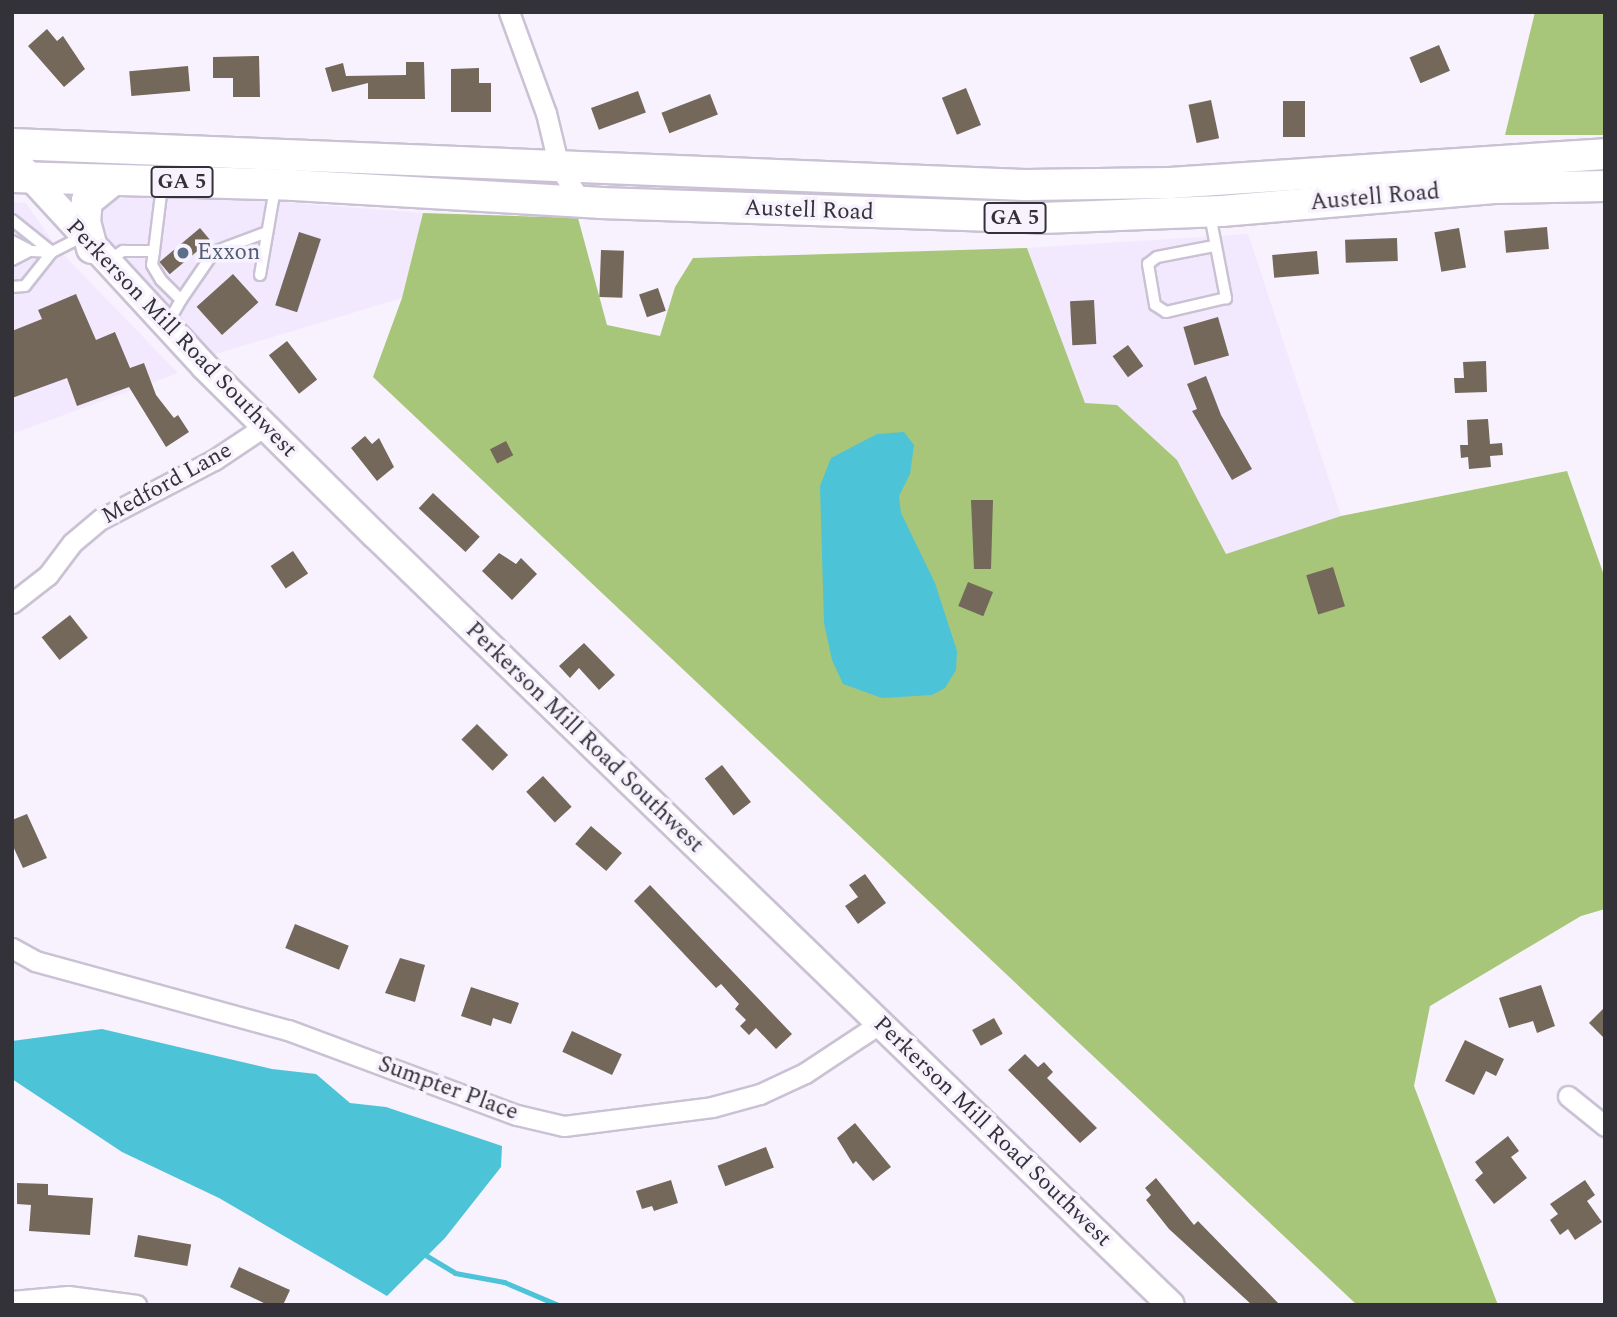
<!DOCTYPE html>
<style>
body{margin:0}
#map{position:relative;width:1617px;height:1317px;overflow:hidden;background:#f7f2fd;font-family:Spectral,serif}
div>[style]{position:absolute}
.built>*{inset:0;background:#f2e9fe}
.forest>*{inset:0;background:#a8c679}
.water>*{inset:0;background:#4cc3d7}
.stream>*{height:5px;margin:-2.5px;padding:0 2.5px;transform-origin:2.5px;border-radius:2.5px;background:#4cc3d7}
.building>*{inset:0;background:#74685b;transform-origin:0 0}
.roads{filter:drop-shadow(2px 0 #cac2d4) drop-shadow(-2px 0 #cac2d4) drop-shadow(0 2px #cac2d4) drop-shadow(0 -2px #cac2d4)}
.lane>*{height:10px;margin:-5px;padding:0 5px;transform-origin:5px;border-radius:5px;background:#fff}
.street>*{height:19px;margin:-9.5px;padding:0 9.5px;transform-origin:9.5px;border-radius:9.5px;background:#fff}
.secondary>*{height:26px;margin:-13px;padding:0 13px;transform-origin:13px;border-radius:13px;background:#fff}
.primary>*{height:30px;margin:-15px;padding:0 15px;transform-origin:15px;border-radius:15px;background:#fff}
.dots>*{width:19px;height:19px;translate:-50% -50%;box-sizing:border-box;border:4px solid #f7f2fd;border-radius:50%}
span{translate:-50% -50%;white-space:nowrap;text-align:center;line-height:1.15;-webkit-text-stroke:7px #f7f2fd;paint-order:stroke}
.shield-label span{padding:2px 5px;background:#f7f2fd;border:2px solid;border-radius:5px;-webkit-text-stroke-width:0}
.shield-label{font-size:21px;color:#343239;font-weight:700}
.street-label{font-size:23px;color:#343239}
.service-label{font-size:23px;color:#4e5e75}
.left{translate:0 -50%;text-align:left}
.frame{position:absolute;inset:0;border:14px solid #343239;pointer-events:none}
</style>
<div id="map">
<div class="built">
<div style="clip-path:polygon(118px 189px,423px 213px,402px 298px,212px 355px,99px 234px,96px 200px)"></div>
<div style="clip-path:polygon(12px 202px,26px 203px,58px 249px,178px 373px,12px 434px)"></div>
<div style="clip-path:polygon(1248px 234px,1341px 516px,1226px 554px,1177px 460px,1085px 403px,1027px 248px)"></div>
</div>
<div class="forest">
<div style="clip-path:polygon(1535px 12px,1605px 12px,1605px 135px,1505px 135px)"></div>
<div style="clip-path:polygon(423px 213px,578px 218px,607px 325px,660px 336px,675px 287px,693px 258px,1027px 248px,1085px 403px,1117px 405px,1177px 460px,1226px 554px,1341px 516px,1567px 471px,1605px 578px,1605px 909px,1581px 916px,1430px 1006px,1414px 1086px,1498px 1305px,1357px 1305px,373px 377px,402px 298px)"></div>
</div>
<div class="water">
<div style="clip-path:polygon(904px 432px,914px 445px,910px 474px,899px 496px,901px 513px,935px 583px,957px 651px,956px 670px,945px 688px,932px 695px,882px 698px,843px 684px,832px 660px,824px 623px,820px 486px,831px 458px,877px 434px)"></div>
<div style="clip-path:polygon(102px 1029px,272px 1069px,316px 1074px,350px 1103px,386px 1107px,502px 1146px,501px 1167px,445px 1238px,387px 1296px,219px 1198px,122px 1152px,12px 1079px,12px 1041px)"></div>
</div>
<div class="stream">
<div style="left:427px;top:1256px;width:33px;rotate:31deg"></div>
<div style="left:455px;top:1273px;width:50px;rotate:10.4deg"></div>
<div style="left:504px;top:1282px;width:59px;rotate:23.1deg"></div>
</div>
<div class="building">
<div style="clip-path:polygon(47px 29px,57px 41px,63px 36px,85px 69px,64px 87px,28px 46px)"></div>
<div style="left:1439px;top:45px;width:28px;height:32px;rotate:67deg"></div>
<div style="clip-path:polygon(259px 56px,260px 97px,233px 97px,233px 78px,213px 78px,213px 57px)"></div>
<div style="clip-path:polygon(406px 62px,424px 62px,425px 99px,368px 99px,368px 83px,332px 92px,325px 68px,343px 63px,346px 76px,406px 75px)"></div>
<div style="left:188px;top:66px;width:25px;height:59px;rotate:85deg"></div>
<div style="clip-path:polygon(479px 68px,479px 83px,491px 83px,491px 112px,451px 112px,451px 69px)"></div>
<div style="left:966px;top:88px;width:40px;height:26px;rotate:68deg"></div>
<div style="left:638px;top:91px;width:23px;height:50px;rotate:70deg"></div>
<div style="left:710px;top:94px;width:22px;height:52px;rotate:69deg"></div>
<div style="left:1211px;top:100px;width:39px;height:23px;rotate:78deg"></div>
<div style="left:1283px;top:101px;width:22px;height:36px"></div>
<div style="left:1547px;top:227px;width:22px;height:43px;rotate:85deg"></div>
<div style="left:200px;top:228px;width:16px;height:53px;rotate:50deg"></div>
<div style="left:1459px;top:228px;width:40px;height:25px;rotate:80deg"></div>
<div style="left:299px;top:232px;width:23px;height:77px;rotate:18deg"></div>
<div style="left:1397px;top:238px;width:23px;height:52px;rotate:88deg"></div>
<div style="left:601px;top:250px;width:23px;height:47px;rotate:2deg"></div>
<div style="left:1317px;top:251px;width:23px;height:45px;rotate:85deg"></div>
<div style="left:233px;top:274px;width:38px;height:49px;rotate:48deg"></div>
<div style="left:658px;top:288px;width:24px;height:20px;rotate:71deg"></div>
<div style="clip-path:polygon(76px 294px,96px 340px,115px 332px,130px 368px,144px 363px,156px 395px,174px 418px,178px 415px,189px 432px,166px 447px,129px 387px,77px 406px,67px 378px,12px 398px,12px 331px,42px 319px,38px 310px)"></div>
<div style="left:1094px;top:300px;width:44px;height:24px;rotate:87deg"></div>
<div style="left:1218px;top:317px;width:40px;height:36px;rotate:74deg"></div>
<div style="left:287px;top:341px;width:49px;height:23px;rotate:52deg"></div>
<div style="left:1128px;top:345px;width:26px;height:19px;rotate:54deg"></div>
<div style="clip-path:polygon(1486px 361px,1487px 392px,1455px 393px,1454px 378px,1464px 378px,1463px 362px)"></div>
<div style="clip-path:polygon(1206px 376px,1221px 415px,1252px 469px,1232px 480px,1192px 411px,1197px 409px,1187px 384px)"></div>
<div style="clip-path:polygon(1488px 419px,1490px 444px,1502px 443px,1503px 455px,1490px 456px,1491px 467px,1469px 469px,1468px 457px,1461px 458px,1460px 445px,1468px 445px,1467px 420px)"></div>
<div style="clip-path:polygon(365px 436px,372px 444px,379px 438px,394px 467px,377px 481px,351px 448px)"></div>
<div style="left:506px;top:441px;width:16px;height:18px;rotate:63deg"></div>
<div style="left:433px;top:493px;width:64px;height:21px;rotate:43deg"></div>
<div style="clip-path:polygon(971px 500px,993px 500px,991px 569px,974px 569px)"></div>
<div style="left:293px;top:551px;width:27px;height:27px;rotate:56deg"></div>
<div style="clip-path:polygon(499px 553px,516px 564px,521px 558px,537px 574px,512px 600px,482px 571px)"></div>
<div style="left:1333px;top:567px;width:41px;height:28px;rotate:73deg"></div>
<div style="left:968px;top:582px;width:27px;height:26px;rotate:22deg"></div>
<div style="left:70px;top:615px;width:29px;height:36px;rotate:52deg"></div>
<div style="clip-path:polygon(584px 643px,615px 675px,599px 690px,579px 668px,570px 678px,559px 666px)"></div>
<div style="left:477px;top:724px;width:44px;height:22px;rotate:45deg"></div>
<div style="left:722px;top:765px;width:47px;height:22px;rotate:52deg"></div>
<div style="left:543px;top:776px;width:42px;height:23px;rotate:47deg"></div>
<div style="clip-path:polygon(27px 814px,47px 858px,23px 868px,12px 844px,12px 820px)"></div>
<div style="left:591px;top:826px;width:41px;height:24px;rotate:41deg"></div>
<div style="clip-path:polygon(865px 874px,886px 903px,858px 924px,845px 906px,858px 897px,849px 885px)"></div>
<div style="clip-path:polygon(650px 885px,792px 1034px,776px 1049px,756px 1028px,749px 1035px,740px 1026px,746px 1020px,735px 1009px,739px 1004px,721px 984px,716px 988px,634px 901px)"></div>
<div style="left:295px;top:924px;width:58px;height:26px;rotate:22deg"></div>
<div style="clip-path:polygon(400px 958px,425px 965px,415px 1002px,385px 993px)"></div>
<div style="clip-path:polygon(1541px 985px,1555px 1026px,1537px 1033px,1533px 1021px,1509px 1028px,1499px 998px)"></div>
<div style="clip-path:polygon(471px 987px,519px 1003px,511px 1024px,493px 1018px,491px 1026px,461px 1016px)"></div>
<div style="clip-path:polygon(1605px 1007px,1605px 1039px,1589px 1023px)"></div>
<div style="left:994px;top:1018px;width:18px;height:25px;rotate:61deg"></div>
<div style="left:572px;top:1031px;width:55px;height:23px;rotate:25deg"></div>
<div style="clip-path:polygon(1465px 1040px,1504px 1059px,1496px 1076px,1486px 1071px,1474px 1095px,1445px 1081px)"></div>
<div style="clip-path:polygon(1025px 1054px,1038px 1067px,1044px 1062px,1053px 1072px,1047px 1078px,1097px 1128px,1080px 1143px,1008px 1070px)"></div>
<div style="clip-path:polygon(855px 1123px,891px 1167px,873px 1181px,856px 1161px,853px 1164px,837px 1138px)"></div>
<div style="clip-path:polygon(1508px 1136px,1519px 1151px,1511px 1157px,1527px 1178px,1494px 1204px,1475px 1180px,1483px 1173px,1475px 1162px)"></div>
<div style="left:766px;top:1147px;width:22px;height:52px;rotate:69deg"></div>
<div style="clip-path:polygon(1156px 1178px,1194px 1225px,1198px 1221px,1280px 1305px,1252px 1305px,1169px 1229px,1146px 1200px,1151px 1195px,1145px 1188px)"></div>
<div style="clip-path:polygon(671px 1180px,678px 1203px,654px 1211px,652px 1206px,642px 1209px,636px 1191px)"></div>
<div style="clip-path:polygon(1585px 1180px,1595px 1195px,1587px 1201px,1602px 1222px,1575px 1240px,1568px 1229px,1560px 1235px,1550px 1220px,1558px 1214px,1550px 1204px)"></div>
<div style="clip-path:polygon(17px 1183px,48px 1184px,48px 1195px,93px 1198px,90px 1235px,29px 1231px,31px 1205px,17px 1204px)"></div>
<div style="left:138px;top:1235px;width:54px;height:22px;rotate:10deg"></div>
<div style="clip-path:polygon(239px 1267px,290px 1290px,283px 1305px,268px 1305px,230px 1287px)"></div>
</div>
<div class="roads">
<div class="lane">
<div style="left:1210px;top:215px;width:85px;rotate:79.1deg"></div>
<div style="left:1226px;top:298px;width:62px;rotate:166.9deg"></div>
<div style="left:1166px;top:312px;width:13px;rotate:-148deg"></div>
<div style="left:1155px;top:305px;width:42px;rotate:-99.7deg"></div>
<div style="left:1148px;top:264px;width:11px;rotate:-38deg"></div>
<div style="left:1157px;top:257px;width:58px;rotate:-10.9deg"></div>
<div style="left:12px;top:220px;width:51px;rotate:38.7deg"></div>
<div style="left:52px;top:252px;width:43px;rotate:128.5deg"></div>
<div style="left:25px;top:286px;width:13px;rotate:176deg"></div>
<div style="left:12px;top:241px;width:18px;rotate:27deg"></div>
<div style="left:12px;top:250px;width:40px;rotate:2.9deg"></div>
<div style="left:52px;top:252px;width:33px;rotate:-27deg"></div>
<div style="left:154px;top:251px;width:14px;rotate:98deg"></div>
<div style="left:152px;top:265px;width:17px;rotate:59deg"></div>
<div style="left:161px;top:280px;width:28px;rotate:45deg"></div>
<div style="left:181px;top:300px;width:28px;rotate:120deg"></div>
<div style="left:12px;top:260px;width:18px;rotate:-27deg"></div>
<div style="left:109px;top:260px;width:17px;rotate:-33deg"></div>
<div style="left:123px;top:251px;width:31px"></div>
<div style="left:154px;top:251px;width:65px;rotate:-83deg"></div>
<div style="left:260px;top:275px;width:88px;rotate:-80.2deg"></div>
<div style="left:181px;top:300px;width:58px;rotate:-55.5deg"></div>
<div style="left:214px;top:252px;width:57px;rotate:-20.7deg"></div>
</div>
<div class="street">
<div style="left:509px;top:12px;width:108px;rotate:69.9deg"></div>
<div style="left:546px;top:113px;width:56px;rotate:76.5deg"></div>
<div style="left:559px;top:167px;width:40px;rotate:57.1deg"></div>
<div style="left:12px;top:603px;width:46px;rotate:-37.9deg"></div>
<div style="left:48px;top:575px;width:40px;rotate:-53deg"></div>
<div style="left:72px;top:543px;width:38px;rotate:-40deg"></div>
<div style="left:101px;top:519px;width:127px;rotate:-27.6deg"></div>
<div style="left:214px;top:460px;width:61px;rotate:-33.7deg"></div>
<div style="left:12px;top:948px;width:26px;rotate:29deg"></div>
<div style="left:35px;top:961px;width:262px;rotate:15.3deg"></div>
<div style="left:288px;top:1030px;width:244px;rotate:20.4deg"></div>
<div style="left:517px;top:1115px;width:48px;rotate:13.2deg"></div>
<div style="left:564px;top:1126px;width:149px;rotate:-7.3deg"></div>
<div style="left:712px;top:1107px;width:50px;rotate:-15.2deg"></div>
<div style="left:760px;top:1094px;width:50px;rotate:-25deg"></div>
<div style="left:805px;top:1073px;width:89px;rotate:-33.5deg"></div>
<div style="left:1568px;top:1096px;width:48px;rotate:39deg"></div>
<div style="left:12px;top:1301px;width:56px;rotate:-5.1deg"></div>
<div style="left:68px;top:1296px;width:69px;rotate:7.5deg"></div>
</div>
<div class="secondary">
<div style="left:12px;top:157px;width:284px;rotate:47.4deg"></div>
<div style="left:204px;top:366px;width:240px;rotate:44.7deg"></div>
<div style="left:375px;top:535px;width:1107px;rotate:44.05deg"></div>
</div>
<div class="primary">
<div style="left:12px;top:144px;width:1015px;rotate:2.32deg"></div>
<div style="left:1026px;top:185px;width:144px;rotate:-0.8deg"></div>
<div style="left:1170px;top:183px;width:436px;rotate:-3.8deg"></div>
<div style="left:12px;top:177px;width:280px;rotate:1.6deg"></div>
<div style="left:292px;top:185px;width:309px;rotate:3.3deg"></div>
<div style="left:600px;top:203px;width:441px;rotate:1.9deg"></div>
<div style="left:1041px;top:218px;width:180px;rotate:-2.2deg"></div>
<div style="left:1221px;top:211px;width:277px;rotate:-4.8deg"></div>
<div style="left:1497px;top:188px;width:108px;rotate:-1.1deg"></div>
<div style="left:92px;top:248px;width:27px;rotate:-105deg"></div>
<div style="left:85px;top:222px;width:21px;rotate:-85deg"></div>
<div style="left:87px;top:201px;width:33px;rotate:-39deg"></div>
</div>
</div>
<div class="dots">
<div style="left:183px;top:253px;background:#5c6f8a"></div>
</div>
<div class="shield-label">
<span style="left:182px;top:182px">GA 5</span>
<span style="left:1015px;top:218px">GA 5</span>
</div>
<div class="street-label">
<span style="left:1375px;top:198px;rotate:-5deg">Austell Road</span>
<span style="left:809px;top:211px;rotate:2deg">Austell Road</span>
<span style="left:181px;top:339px;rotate:46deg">Perkerson Mill Road Southwest</span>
<span style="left:167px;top:484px;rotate:-29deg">Medford Lane</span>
<span style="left:584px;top:738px;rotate:44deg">Perkerson Mill Road Southwest</span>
<span style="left:448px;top:1089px;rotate:20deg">Sumpter Place</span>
<span style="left:992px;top:1132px;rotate:44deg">Perkerson Mill Road Southwest</span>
</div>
<div class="service-label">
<span class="left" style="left:197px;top:253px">Exxon</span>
</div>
<div class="frame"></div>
</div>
